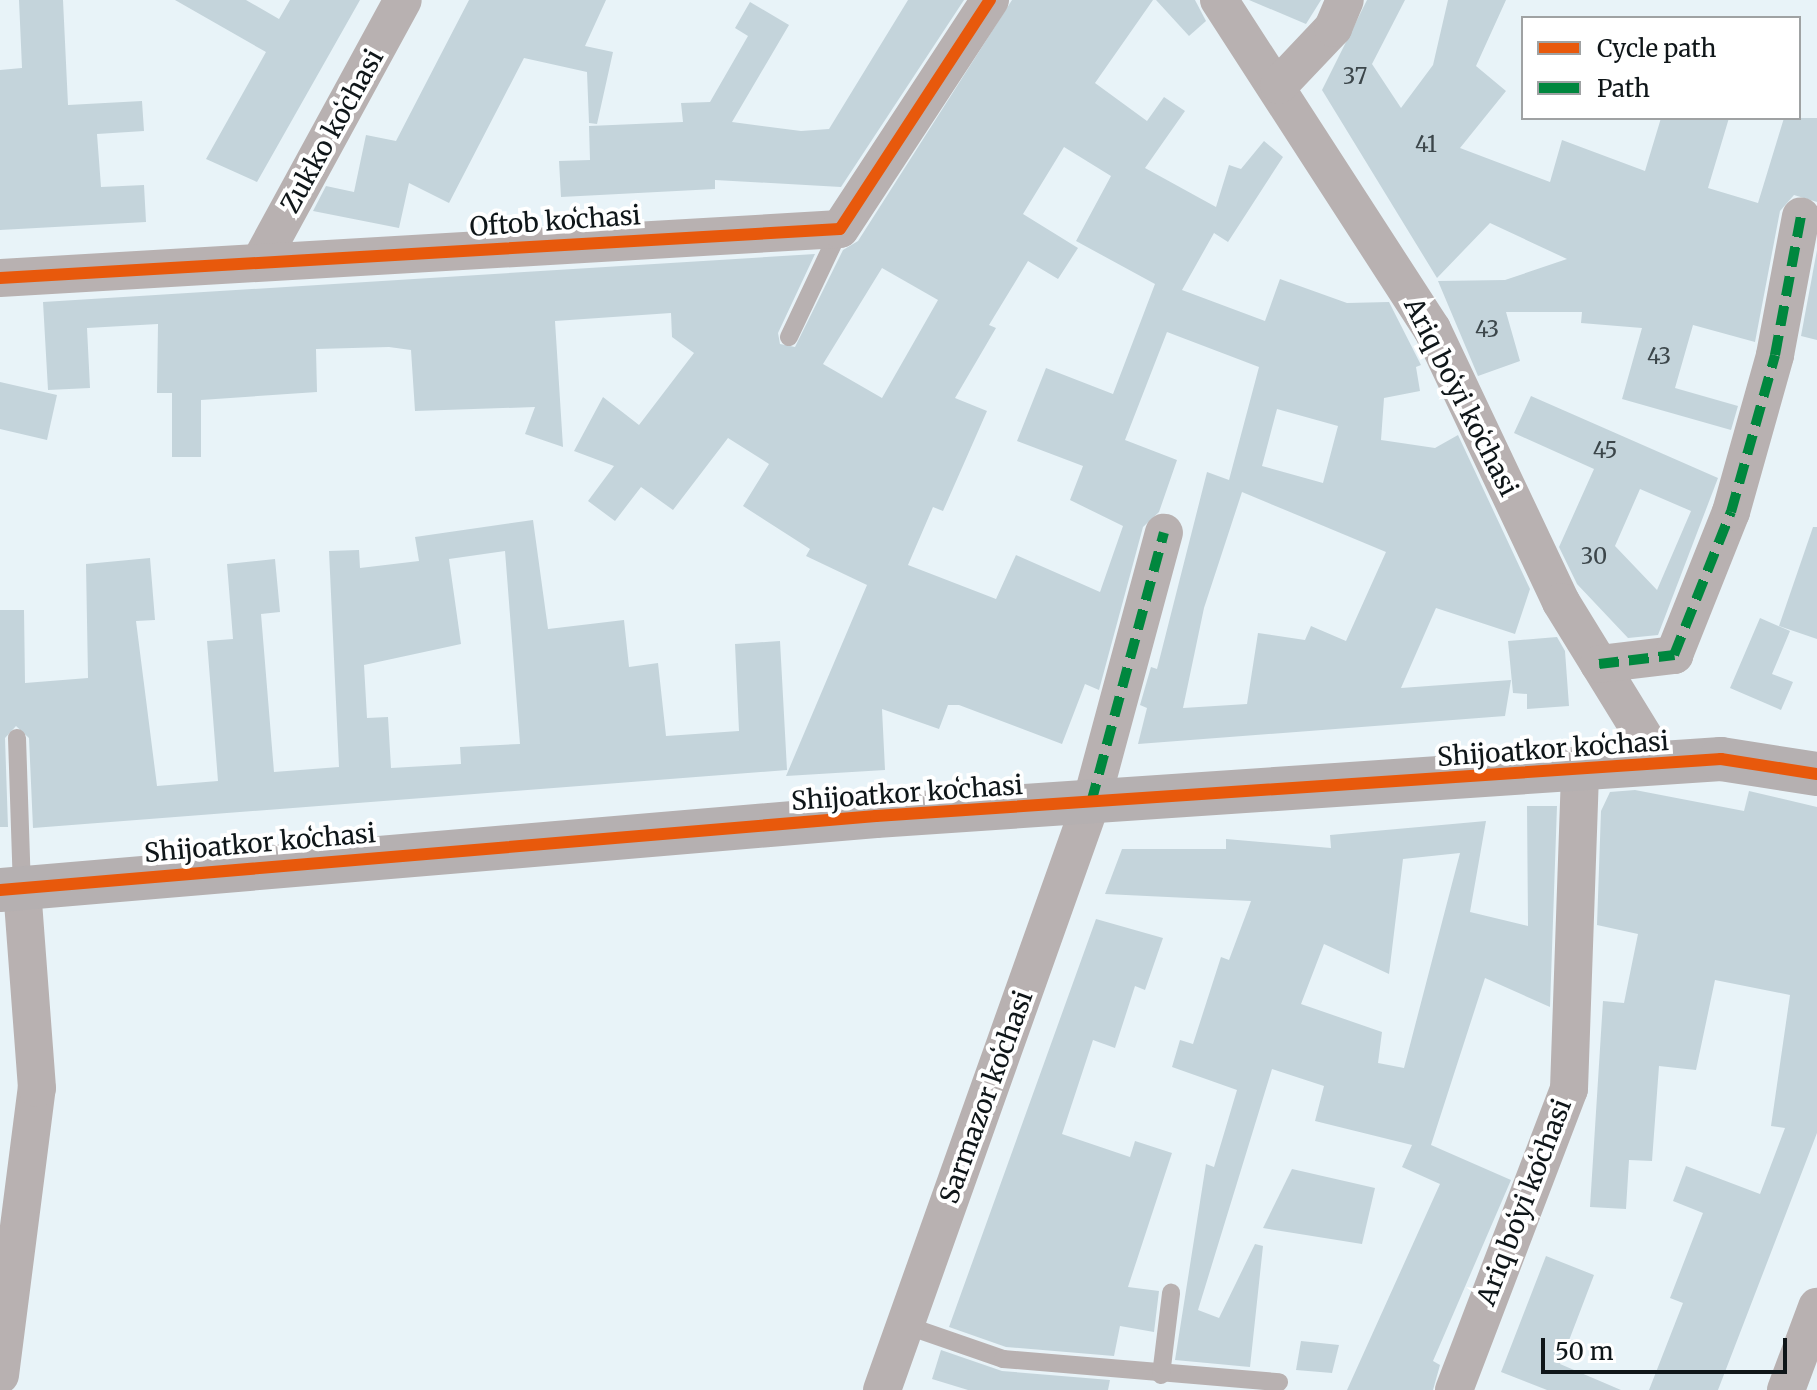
<!DOCTYPE html>
<meta charset="utf-8">
<style>
body{margin:0}
#map{position:relative;width:1817px;height:1390px;overflow:hidden;background:#e8f3f8;font-family:Merriweather,serif}
div>[style]{position:absolute}
.building>*{inset:0;background:#c4d4db}
.lane>*{height:18px;margin:-9px;padding:0 9px;transform-origin:9px;border-radius:9px;background:#b8b1b1}
.street>*{height:38px;margin:-19px;padding:0 19px;transform-origin:19px;border-radius:19px;background:#b8b1b1}
.secondary>*{height:44px;margin:-22px;padding:0 22px;transform-origin:22px;border-radius:22px;background:#b5b0b1}
.quiet>*{height:10px;margin-top:-5px;transform-origin:0;background:repeating-linear-gradient(90deg,#00873e 0 20px,transparent 0 30px)}
.cycleway>*{height:12px;margin:-6px;padding:0 6px;transform-origin:6px;border-radius:6px;background:#e8590c}
span{translate:-50% -50%;white-space:nowrap;text-align:center;line-height:1.15;-webkit-text-stroke:8px #fff;paint-order:stroke}
.number-label{font-size:22px;color:#3c464a}
.number-label span{-webkit-text-stroke-width:0}
.street-label{font-size:26px;color:#0f1619}
.legend{position:absolute;left:1521px;top:16px;width:280px;height:104px;box-sizing:border-box;background:#fff;border:2px solid #9fa2a3;margin:0;padding:10px 14px;list-style:none;font-size:24px;color:#0f1619}
.legend li{display:flex;align-items:center;gap:16px;height:40px}
.legend b{width:40px;border:2px solid #9fa2a3}
.scale{position:absolute;left:1541px;top:1338px;width:246px;height:36px;box-sizing:border-box;border:4px solid #0f1619;border-top:0;padding-left:10px;font-size:24px;line-height:28px;white-space:nowrap;color:#0f1619;-webkit-text-stroke:6px #fff;paint-order:stroke}
</style>
<div id="map">
<div class="building">
<div style="clip-path:polygon(19px 0,63px 0,68px 105px,142px 101px,144px 131px,97px 134px,101px 187px,144px 185px,146px 222px,0 230px,0 70px,22px 68px)"></div>
<div style="clip-path:polygon(175px 0,246px 0,279px 19px,290px 0,360px 0,257px 182px,206px 159px,266px 52px)"></div>
<div style="clip-path:polygon(469px 0,606px 0,585px 46px,613px 52px,597px 124px,589px 123px,587px 72px,524px 58px,449px 203px,409px 183px,399px 228px,313px 211px,326px 186px,354px 192px,366px 135px,396px 141px)"></div>
<div style="clip-path:polygon(908px 0,964px 0,841px 187px,715px 180px,715px 189px,561px 197px,559px 161px,590px 160px,589px 126px,683px 122px,681px 103px,710px 102px,748px 36px,735px 28px,750px 2px,789px 25px,732px 122px,801px 131px,829px 129px)"></div>
<div style="clip-path:polygon(evenodd,1012px 0,1153px 0,1095px 83px,1147px 121px,1164px 97px,1185px 111px,1145px 168px,1216px 207px,1229px 165px,1241px 169px,1264px 141px,1283px 157px,1228px 242px,1214px 233px,1182px 290px,1265px 321px,1280px 279px,1347px 303px,1389px 302px,1421px 365px,1416px 367px,1420px 391px,1384px 398px,1381px 440px,1435px 448px,1458px 435px,1530px 589px,1515px 634px,1436px 608px,1401px 688px,1511px 680px,1505px 716px,1138px 744px,1147px 708px,1140px 705px,1151px 667px,1157px 669px,1207px 472px,1229px 480px,1259px 367px,1167px 332px,1125px 440px,1177px 460px,1159px 512px,1143px 527px,1099px 690px,1085px 684px,1062px 744px,959px 705px,948px 705px,939px 729px,882px 709px,885px 770px,786px 776px,867px 585px,806px 556px,810px 549px,743px 506px,769px 464px,728px 438px,673px 510px,641px 487px,615px 521px,588px 501px,614px 466px,574px 451px,603px 397px,639px 425px,694px 353px,672px 337px,671px 313px,555px 321px,563px 447px,525px 434px,535px 407px,415px 411px,411px 350px,389px 347px,316px 349px,317px 392px,201px 400px,201px 457px,172px 457px,172px 393px,157px 393px,158px 324px,87px 328px,90px 388px,48px 390px,43px 302px,815px 254px,778px 333px,780px 344px,795px 347px,843px 250px,858px 241px,1012px 0,1064px 147px,1111px 176px,1076px 241px,1155px 284px,1113px 394px,1046px 368px,1017px 441px,1083px 466px,1070px 500px,1123px 526px,1100px 592px,1016px 555px,996px 599px,908px 565px,933px 507px,943px 511px,987px 411px,955px 398px,996px 328px,989px 325px,1028px 261px,1058px 279px,1078px 248px,1023px 214px,1064px 147px,1012px 0,882px 268px,938px 300px,882px 398px,823px 364px,882px 268px,1012px 0,1277px 409px,1338px 426px,1323px 483px,1262px 466px,1277px 409px,1012px 0,1242px 492px,1386px 552px,1346px 641px,1311px 626px,1305px 640px,1258px 633px,1247px 704px,1183px 708px,1204px 608px,1242px 492px)"></div>
<div style="clip-path:polygon(1156px 0,1195px 0,1206px 21px,1189px 36px)"></div>
<div style="clip-path:polygon(1249px 0,1321px 0,1306px 24px)"></div>
<div style="clip-path:polygon(1367px 0,1405px 0,1372px 64px,1401px 108px,1433px 65px,1448px 0,1506px 0,1476px 66px,1506px 91px,1460px 148px,1550px 182px,1562px 140px,1645px 171px,1661px 118px,1729px 118px,1708px 188px,1758px 203px,1784px 118px,1817px 118px,1817px 202px,1794px 195px,1780px 211px,1755px 342px,1693px 325px,1675px 388px,1738px 406px,1731px 430px,1622px 399px,1642px 328px,1581px 323px,1582px 312px,1506px 312px,1520px 361px,1478px 376px,1438px 281px,1505px 280px,1567px 259px,1490px 223px,1437px 278px,1322px 90px)"></div>
<div style="clip-path:polygon(1817px 250px,1817px 340px,1801px 336px)"></div>
<div style="clip-path:polygon(0 382px,57px 395px,47px 440px,0 429px)"></div>
<div style="clip-path:polygon(evenodd,1531px 396px,1718px 478px,1658px 635px,1628px 638px,1577px 584px,1559px 547px,1594px 469px,1514px 433px,1531px 396px,1640px 489px,1691px 511px,1657px 590px,1615px 546px,1640px 489px)"></div>
<div style="clip-path:polygon(evenodd,533px 520px,548px 629px,624px 620px,629px 667px,658px 663px,666px 736px,739px 731px,735px 644px,780px 641px,787px 770px,33px 828px,29px 738px,16px 726px,5px 738px,8px 827px,0 827px,0 610px,24px 610px,25px 683px,88px 678px,86px 564px,150px 558px,155px 620px,136px 621px,157px 786px,218px 781px,207px 641px,233px 639px,227px 564px,275px 559px,280px 612px,261px 614px,274px 772px,339px 767px,329px 551px,359px 550px,360px 568px,419px 561px,415px 537px,533px 520px,505px 551px,520px 744px,460px 747px,461px 764px,391px 768px,388px 717px,367px 718px,364px 665px,461px 644px,449px 559px,505px 551px)"></div>
<div style="clip-path:polygon(1813px 527px,1817px 527px,1817px 639px,1779px 626px)"></div>
<div style="clip-path:polygon(1760px 618px,1790px 631px,1772px 674px,1793px 682px,1781px 710px,1730px 688px)"></div>
<div style="clip-path:polygon(1557px 637px,1565px 651px,1569px 706px,1527px 709px,1527px 694px,1513px 693px,1508px 641px)"></div>
<div style="clip-path:polygon(1635px 790px,1744px 811px,1749px 791px,1817px 807px,1817px 1133px,1718px 1390px,1649px 1390px,1683px 1303px,1670px 1298px,1703px 1213px,1673px 1201px,1686px 1166px,1760px 1194px,1785px 1128px,1771px 1126px,1790px 995px,1715px 980px,1696px 1070px,1659px 1066px,1652px 1161px,1629px 1160px,1626px 1209px,1590px 1207px,1603px 1001px,1624px 1003px,1638px 934px,1597px 925px,1601px 811px,1610px 792px)"></div>
<div style="clip-path:polygon(evenodd,1527px 806px,1557px 806px,1550px 1007px,1485px 978px,1431px 1145px,1511px 1180px,1433px 1361px,1440px 1365px,1433px 1390px,1347px 1390px,1440px 1184px,1402px 1167px,1412px 1145px,1315px 1121px,1324px 1086px,1272px 1069px,1198px 1310px,1219px 1318px,1255px 1244px,1263px 1246px,1250px 1367px,1175px 1360px,1206px 1164px,1214px 1167px,1237px 1090px,1172px 1067px,1180px 1040px,1193px 1044px,1221px 957px,1229px 960px,1251px 901px,1105px 894px,1122px 849px,1226px 849px,1226px 839px,1331px 848px,1330px 835px,1486px 821px,1470px 912px,1528px 926px,1527px 806px,1460px 853px,1404px 1068px,1378px 1063px,1382px 1032px,1301px 1004px,1324px 944px,1389px 974px,1403px 859px,1460px 853px)"></div>
<div style="clip-path:polygon(1096px 919px,1163px 938px,1145px 990px,1135px 986px,1115px 1048px,1093px 1040px,1062px 1134px,1130px 1157px,1135px 1141px,1172px 1153px,1128px 1287px,1159px 1291px,1154px 1332px,1120px 1326px,1114px 1356px,1006px 1347px,949px 1327px)"></div>
<div style="clip-path:polygon(1292px 1169px,1375px 1188px,1362px 1244px,1263px 1228px)"></div>
<div style="clip-path:polygon(1546px 1256px,1594px 1275px,1560px 1364px,1621px 1390px,1547px 1390px,1501px 1372px)"></div>
<div style="clip-path:polygon(1301px 1341px,1339px 1345px,1332px 1373px,1296px 1370px)"></div>
<div style="clip-path:polygon(941px 1350px,1002px 1371px,1110px 1380px,1108px 1390px,968px 1390px,932px 1379px)"></div>
</div>
<div class="lane">
<div style="left:789px;top:337px;width:119px;rotate:-64.7deg"></div>
<div style="left:17px;top:738px;width:150px;rotate:88.1deg"></div>
<div style="left:905px;top:1325px;width:104px;rotate:19.1deg"></div>
<div style="left:1003px;top:1359px;width:277px;rotate:4.8deg"></div>
<div style="left:1161px;top:1375px;width:83px;rotate:-83deg"></div>
</div>
<div class="street">
<div style="left:1219px;top:0;width:392px;rotate:57.1deg"></div>
<div style="left:1432px;top:329px;width:302px;rotate:64.7deg"></div>
<div style="left:1561px;top:602px;width:189px;rotate:58.4deg"></div>
<div style="left:1279px;top:85px;width:79px;rotate:-46.5deg"></div>
<div style="left:1333px;top:28px;width:30px;rotate:-67deg"></div>
<div style="left:260px;top:262px;width:298px;rotate:-61.4deg"></div>
<div style="left:0;top:278px;width:841px;rotate:-3.34deg"></div>
<div style="left:840px;top:229px;width:274px;rotate:-56.8deg"></div>
<div style="left:1599px;top:664px;width:76px;rotate:-6.8deg"></div>
<div style="left:1674px;top:655px;width:154px;rotate:-68.3deg"></div>
<div style="left:1731px;top:512px;width:163px;rotate:-74.3deg"></div>
<div style="left:1775px;top:355px;width:141px;rotate:-79.4deg"></div>
<div style="left:0;top:1375px;width:289px;rotate:-82.7deg"></div>
<div style="left:37px;top:1088px;width:201px;rotate:-94.3deg"></div>
<div style="left:882px;top:1390px;width:623px;rotate:-70.4deg"></div>
<div style="left:1091px;top:803px;width:280px;rotate:-74.9deg"></div>
<div style="left:1454px;top:1390px;width:322px;rotate:-69.1deg"></div>
<div style="left:1569px;top:1089px;width:320px;rotate:-88deg"></div>
<div style="left:1786px;top:1390px;width:89px;rotate:-69.5deg"></div>
</div>
<div class="secondary">
<div style="left:0;top:890px;width:879px;rotate:-4.83deg"></div>
<div style="left:876px;top:816px;width:847px;rotate:-3.86deg"></div>
<div style="left:1721px;top:759px;width:97px;rotate:8.9deg"></div>
</div>
<div class="quiet">
<div style="left:1599px;top:664px;width:76px;rotate:-6.8deg"></div>
<div style="left:1674px;top:655px;width:154px;rotate:-68.3deg"></div>
<div style="left:1731px;top:512px;width:163px;rotate:-74.3deg"></div>
<div style="left:1775px;top:355px;width:141px;rotate:-79.4deg"></div>
<div style="left:1091px;top:803px;width:280px;rotate:-74.9deg"></div>
</div>
<div class="cycleway">
<div style="left:0;top:278px;width:841px;rotate:-3.34deg"></div>
<div style="left:840px;top:229px;width:274px;rotate:-56.8deg"></div>
<div style="left:0;top:890px;width:879px;rotate:-4.83deg"></div>
<div style="left:876px;top:816px;width:847px;rotate:-3.86deg"></div>
<div style="left:1721px;top:759px;width:97px;rotate:8.9deg"></div>
</div>
<div class="number-label">
<span style="left:1355px;top:77px">37</span>
<span style="left:1426px;top:145px">41</span>
<span style="left:1487px;top:330px">43</span>
<span style="left:1659px;top:357px">43</span>
<span style="left:1605px;top:451px">45</span>
<span style="left:1594px;top:557px">30</span>
</div>
<div class="street-label">
<span style="left:332px;top:131px;rotate:-61deg">Zukko koʻchasi</span>
<span style="left:555px;top:221px;rotate:-4deg">Oftob koʻchasi</span>
<span style="left:1461px;top:397px;rotate:63deg">Ariq boʻyi koʻchasi</span>
<span style="left:1553px;top:749px;rotate:-4deg">Shijoatkor koʻchasi</span>
<span style="left:907px;top:793px;rotate:-4deg">Shijoatkor koʻchasi</span>
<span style="left:260px;top:843px;rotate:-5deg">Shijoatkor koʻchasi</span>
<span style="left:986px;top:1097px;rotate:-70deg">Sarmazor koʻchasi</span>
<span style="left:1524px;top:1202px;rotate:-69deg">Ariq boʻyi koʻchasi</span>
</div>
<ul class="legend">
<li><b style="height:10px;background:#e8590c"></b>Cycle path</li>
<li><b style="height:10px;background:#00873e"></b>Path</li>
</ul>
<div class="scale">50 m</div>
</div>
